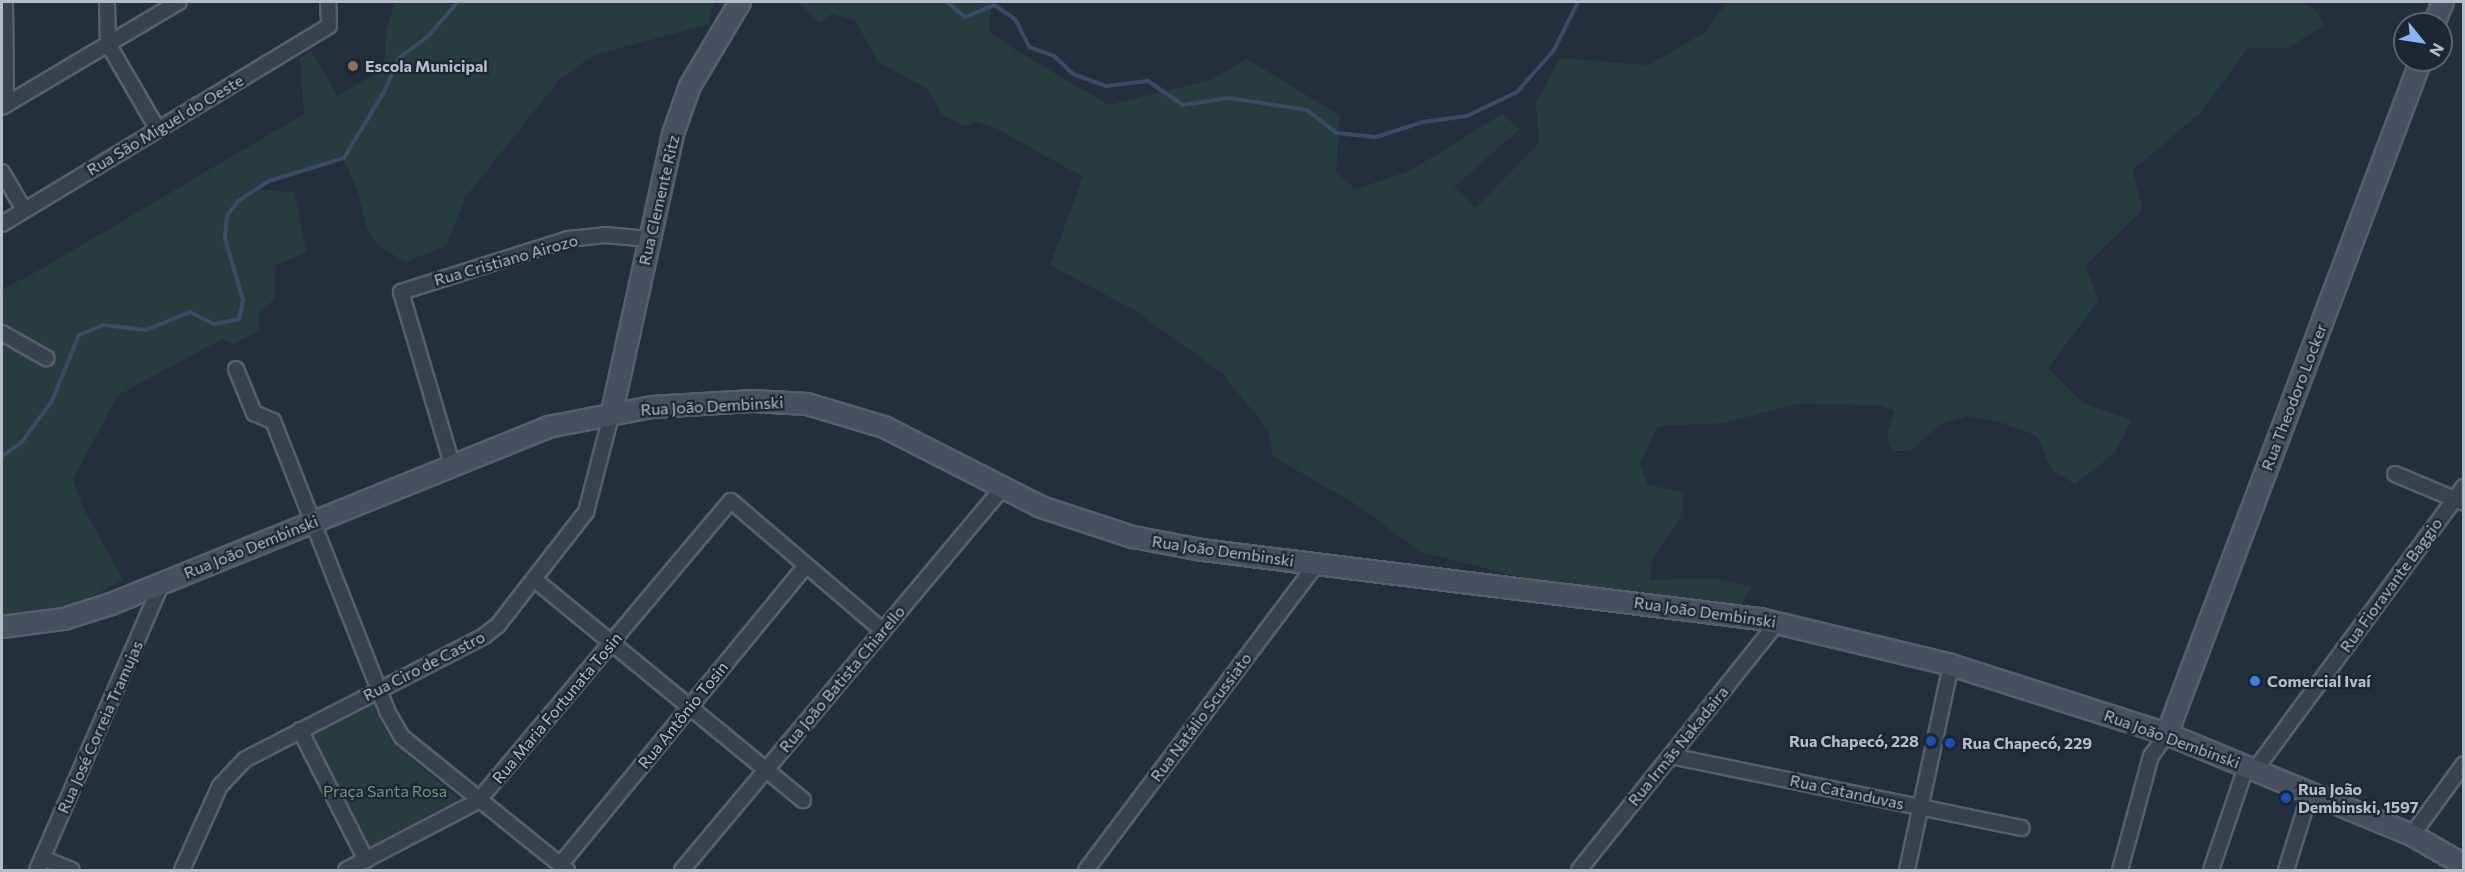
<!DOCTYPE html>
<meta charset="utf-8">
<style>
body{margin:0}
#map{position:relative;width:2465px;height:872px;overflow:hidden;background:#242f3e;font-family:Commissioner,sans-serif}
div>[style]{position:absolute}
.green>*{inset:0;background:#263c3f}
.stream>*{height:4px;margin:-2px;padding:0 2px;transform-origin:2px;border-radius:2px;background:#394c67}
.roads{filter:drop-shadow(2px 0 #565f6c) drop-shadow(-2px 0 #565f6c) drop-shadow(0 2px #565f6c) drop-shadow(0 -2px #565f6c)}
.street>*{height:14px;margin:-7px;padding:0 7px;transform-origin:7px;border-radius:7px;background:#38414e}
.secondary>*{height:20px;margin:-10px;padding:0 10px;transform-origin:10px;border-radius:10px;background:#465061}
.dots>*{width:16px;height:16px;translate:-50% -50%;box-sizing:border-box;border:3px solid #1d2633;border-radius:50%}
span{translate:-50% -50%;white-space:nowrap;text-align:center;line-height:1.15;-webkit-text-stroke:4.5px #1d2633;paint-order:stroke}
.poi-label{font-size:16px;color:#b4bcc9;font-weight:700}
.left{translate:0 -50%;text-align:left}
.right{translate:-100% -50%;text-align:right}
.street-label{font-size:16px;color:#b4bcc9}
.park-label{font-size:16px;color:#6b9a76}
.frame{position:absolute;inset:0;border:3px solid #b4bcc9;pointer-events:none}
.north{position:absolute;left:2393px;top:12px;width:60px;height:60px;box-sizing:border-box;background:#1d2633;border:2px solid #59626f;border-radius:50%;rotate:120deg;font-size:16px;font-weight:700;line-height:24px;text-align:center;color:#b4bcc9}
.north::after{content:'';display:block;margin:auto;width:21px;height:27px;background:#8ab4f8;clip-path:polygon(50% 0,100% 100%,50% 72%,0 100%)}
</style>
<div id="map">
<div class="green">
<div style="clip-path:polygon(395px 2px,714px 2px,708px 24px,592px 56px,559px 80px,465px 198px,446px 246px,405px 262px,379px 246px,368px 232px,359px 195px,342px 156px,250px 189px,294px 192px,307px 252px,276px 265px,274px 300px,258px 313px,259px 330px,234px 344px,222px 339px,118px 395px,73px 479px,83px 507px,123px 580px,55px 615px,2px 614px,2px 289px,31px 275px,304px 114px,300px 58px,311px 51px,338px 96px,384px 68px,386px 32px)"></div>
<div style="clip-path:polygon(799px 2px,992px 2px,989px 30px,1007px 45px,1109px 105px,1211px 80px,1247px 59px,1340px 116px,1336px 172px,1356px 189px,1412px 170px,1502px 114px,1520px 129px,1454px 187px,1475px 208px,1539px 143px,1536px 103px,1560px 58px,1649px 65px,1705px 32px,1727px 2px,2303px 2px,2317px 11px,2324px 25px,2288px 48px,2248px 48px,2200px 113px,2133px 170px,2142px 210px,2085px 266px,2099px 300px,2048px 368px,2083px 403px,2132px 420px,2114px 454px,2075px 484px,2051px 469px,2037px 436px,2006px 424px,1968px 416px,1940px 424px,1910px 451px,1892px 451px,1887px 435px,1894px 411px,1879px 405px,1796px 404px,1723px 423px,1658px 426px,1640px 463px,1648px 485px,1685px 492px,1680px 519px,1653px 557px,1649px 580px,1715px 578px,1751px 587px,1740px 607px,1524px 578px,1420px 552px,1362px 508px,1273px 456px,1269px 431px,1221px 372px,1134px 310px,1050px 265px,1083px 177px,996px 128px,977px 122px,965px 126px,942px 115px,928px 89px,877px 61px,856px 21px,832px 14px,819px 23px)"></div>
<div style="clip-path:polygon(376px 702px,386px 727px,405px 753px,459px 799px,368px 847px,310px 737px)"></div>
</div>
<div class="stream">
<div style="left:947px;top:2px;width:23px;rotate:40deg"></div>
<div style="left:965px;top:17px;width:31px;rotate:-22deg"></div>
<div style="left:994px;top:5px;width:25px;rotate:34deg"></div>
<div style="left:1015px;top:19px;width:31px;rotate:63deg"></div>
<div style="left:1029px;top:47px;width:27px;rotate:20deg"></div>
<div style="left:1054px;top:56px;width:26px;rotate:43deg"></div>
<div style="left:1073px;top:74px;width:35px;rotate:20deg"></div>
<div style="left:1106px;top:86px;width:42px;rotate:-6.8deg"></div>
<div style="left:1148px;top:81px;width:42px;rotate:34.4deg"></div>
<div style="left:1183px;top:105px;width:47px;rotate:-8.7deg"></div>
<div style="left:1229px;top:98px;width:79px;rotate:8.7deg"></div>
<div style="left:1307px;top:110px;width:37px;rotate:38deg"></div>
<div style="left:1336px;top:133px;width:40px;rotate:5.7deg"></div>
<div style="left:1376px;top:137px;width:49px;rotate:-17.7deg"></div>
<div style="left:1423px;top:122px;width:44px;rotate:-7.8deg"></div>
<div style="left:1467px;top:116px;width:55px;rotate:-25.6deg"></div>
<div style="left:1517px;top:92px;width:56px;rotate:-48.6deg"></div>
<div style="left:1554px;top:50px;width:54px;rotate:-63.4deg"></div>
<div style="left:2px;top:456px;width:23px;rotate:-34deg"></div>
<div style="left:21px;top:443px;width:52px;rotate:-53.6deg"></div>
<div style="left:52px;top:401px;width:71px;rotate:-67.8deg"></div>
<div style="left:79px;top:335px;width:27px;rotate:-22deg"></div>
<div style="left:104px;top:325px;width:42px;rotate:6.8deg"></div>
<div style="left:146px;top:330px;width:48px;rotate:-22.2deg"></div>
<div style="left:190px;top:312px;width:27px;rotate:27deg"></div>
<div style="left:214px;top:324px;width:25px;rotate:-11deg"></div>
<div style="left:239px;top:319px;width:19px;rotate:-78deg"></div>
<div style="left:243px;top:300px;width:64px;rotate:-106.4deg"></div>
<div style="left:225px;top:239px;width:23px;rotate:-85deg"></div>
<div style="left:227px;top:216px;width:19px;rotate:-54deg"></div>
<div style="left:238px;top:201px;width:37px;rotate:-33deg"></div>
<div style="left:269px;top:181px;width:78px;rotate:-17deg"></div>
<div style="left:344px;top:158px;width:77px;rotate:-58.8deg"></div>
<div style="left:384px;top:92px;width:37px;rotate:-66deg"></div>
<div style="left:399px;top:58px;width:36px;rotate:-37deg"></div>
<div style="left:428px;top:36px;width:45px;rotate:-48.6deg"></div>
</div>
<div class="roads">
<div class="street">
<div style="left:5px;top:2px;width:102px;rotate:89.4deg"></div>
<div style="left:107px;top:2px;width:42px;rotate:88.6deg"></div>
<div style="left:108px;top:44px;width:99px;rotate:59.8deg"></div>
<div style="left:2px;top:107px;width:206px;rotate:-30.7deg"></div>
<div style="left:2px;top:172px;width:44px;rotate:59.9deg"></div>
<div style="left:2px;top:224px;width:382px;rotate:-31.2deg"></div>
<div style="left:329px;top:26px;width:24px;rotate:-92deg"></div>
<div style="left:2px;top:333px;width:51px;rotate:29.6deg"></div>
<div style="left:236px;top:369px;width:48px;rotate:67.8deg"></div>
<div style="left:254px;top:413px;width:21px;rotate:23deg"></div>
<div style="left:273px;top:421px;width:312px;rotate:68.5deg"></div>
<div style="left:387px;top:711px;width:30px;rotate:60deg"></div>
<div style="left:402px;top:737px;width:212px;rotate:38.9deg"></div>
<div style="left:452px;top:464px;width:179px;rotate:-106.5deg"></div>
<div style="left:401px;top:292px;width:175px;rotate:-17.6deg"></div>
<div style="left:568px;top:239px;width:37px;rotate:-6deg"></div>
<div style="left:605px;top:235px;width:44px;rotate:5.2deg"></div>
<div style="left:2395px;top:474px;width:73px;rotate:22.7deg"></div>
<div style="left:535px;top:580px;width:347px;rotate:39.4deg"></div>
<div style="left:300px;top:730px;width:146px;rotate:63.1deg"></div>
<div style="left:1671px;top:756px;width:358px;rotate:11.6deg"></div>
<div style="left:2255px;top:770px;width:352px;rotate:-53.6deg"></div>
<div style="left:2412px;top:835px;width:88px;rotate:-53.8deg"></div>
<div style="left:42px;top:858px;width:32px;rotate:22deg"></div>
<div style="left:560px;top:865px;width:387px;rotate:-50.6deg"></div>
<div style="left:37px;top:870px;width:313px;rotate:-66.5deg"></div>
<div style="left:182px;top:870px;width:92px;rotate:-65.7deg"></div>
<div style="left:220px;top:786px;width:35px;rotate:-47deg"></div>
<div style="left:244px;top:760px;width:270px;rotate:-27.3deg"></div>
<div style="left:484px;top:636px;width:18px;rotate:-38deg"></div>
<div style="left:498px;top:625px;width:143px;rotate:-52.1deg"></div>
<div style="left:586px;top:512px;width:103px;rotate:-75.4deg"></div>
<div style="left:346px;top:870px;width:149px;rotate:-27.6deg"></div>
<div style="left:478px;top:801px;width:392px;rotate:-49.9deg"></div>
<div style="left:731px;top:501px;width:200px;rotate:40.5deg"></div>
<div style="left:682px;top:870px;width:498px;rotate:-50deg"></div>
<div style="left:1086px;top:870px;width:383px;rotate:-53deg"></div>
<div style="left:1579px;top:870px;width:318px;rotate:-51.3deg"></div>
<div style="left:1907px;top:870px;width:210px;rotate:-77.9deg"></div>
<div style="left:2120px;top:870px;width:118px;rotate:-74.8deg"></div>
<div style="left:2151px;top:756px;width:27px;rotate:-54deg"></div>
<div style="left:2211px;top:870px;width:109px;rotate:-71.2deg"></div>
<div style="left:2286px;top:870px;width:81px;rotate:-72.7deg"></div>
</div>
<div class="secondary">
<div style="left:2434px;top:24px;width:24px;rotate:-68deg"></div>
<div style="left:612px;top:412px;width:285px;rotate:-77.6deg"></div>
<div style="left:673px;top:134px;width:51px;rotate:-70.5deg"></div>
<div style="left:690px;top:86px;width:98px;rotate:-59.2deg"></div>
<div style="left:2px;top:627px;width:63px;rotate:-7.4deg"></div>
<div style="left:64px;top:619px;width:49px;rotate:-17.7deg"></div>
<div style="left:111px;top:604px;width:471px;rotate:-22deg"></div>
<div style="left:548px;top:427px;width:106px;rotate:-10.9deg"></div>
<div style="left:652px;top:407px;width:101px;rotate:-3.4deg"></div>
<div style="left:753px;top:401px;width:54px;rotate:3.2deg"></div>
<div style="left:807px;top:404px;width:80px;rotate:16.6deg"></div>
<div style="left:884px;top:427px;width:176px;rotate:27deg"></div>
<div style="left:1041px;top:507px;width:97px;rotate:18.1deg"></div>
<div style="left:1133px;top:537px;width:70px;rotate:10.7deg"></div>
<div style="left:1202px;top:550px;width:562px;rotate:7.05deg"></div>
<div style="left:1760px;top:619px;width:196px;rotate:13.5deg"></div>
<div style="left:1951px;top:665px;width:227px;rotate:17.7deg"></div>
<div style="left:2167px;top:734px;width:265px;rotate:22.4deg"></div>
<div style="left:2412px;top:835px;width:60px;rotate:30deg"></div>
<div style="left:2167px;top:734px;width:720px;rotate:-69.35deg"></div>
</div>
</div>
<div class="dots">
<div style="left:353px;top:66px;background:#8d6e63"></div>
<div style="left:2255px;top:681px;background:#3f7fe0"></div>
<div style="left:1931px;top:741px;background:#1a4fb4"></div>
<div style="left:1950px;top:743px;background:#1a4fb4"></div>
<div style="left:2286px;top:798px;background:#1a4fb4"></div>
</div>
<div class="poi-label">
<span class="left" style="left:365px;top:66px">Escola Municipal</span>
<span class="left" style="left:2267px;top:681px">Comercial Ivaí</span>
<span class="right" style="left:1919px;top:741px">Rua Chapecó, 228</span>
<span class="left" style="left:1962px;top:743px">Rua Chapecó, 229</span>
<span class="left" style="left:2298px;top:798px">Rua João<br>Dembinski, 1597</span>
</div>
<div class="street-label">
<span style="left:165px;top:125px;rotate:-31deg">Rua São Miguel do Oeste</span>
<span style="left:659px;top:200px;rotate:-77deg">Rua Clemente Ritz</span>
<span style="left:506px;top:260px;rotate:-16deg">Rua Cristiano Airozo</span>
<span style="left:2294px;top:397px;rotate:-69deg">Rua Theodoro Locker</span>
<span style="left:712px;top:406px;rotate:-3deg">Rua João Dembinski</span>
<span style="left:251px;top:547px;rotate:-22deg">Rua João Dembinski</span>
<span style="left:1223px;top:551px;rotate:8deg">Rua João Dembinski</span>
<span style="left:2391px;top:585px;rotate:-54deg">Rua Fioravante Baggio</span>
<span style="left:1705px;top:612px;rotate:8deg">Rua João Dembinski</span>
<span style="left:424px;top:666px;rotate:-27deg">Rua Ciro de Castro</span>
<span style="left:842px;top:679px;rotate:-50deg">Rua João Batista Chiarello</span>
<span style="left:557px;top:708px;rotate:-50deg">Rua Maria Fortunata Tosin</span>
<span style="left:683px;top:715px;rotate:-51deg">Rua Antônio Tosin</span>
<span style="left:1201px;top:717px;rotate:-53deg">Rua Natálio Scussiato</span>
<span style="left:100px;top:727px;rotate:-66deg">Rua José Correia Tramujas</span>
<span style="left:2172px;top:739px;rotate:20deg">Rua João Dembinski</span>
<span style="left:1678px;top:746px;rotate:-51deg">Rua Irmãs Nakadaira</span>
<span style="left:1847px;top:792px;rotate:12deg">Rua Catanduvas</span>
</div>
<div class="park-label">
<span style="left:385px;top:791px">Praça Santa Rosa</span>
</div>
<div class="frame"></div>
<div class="north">N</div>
</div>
